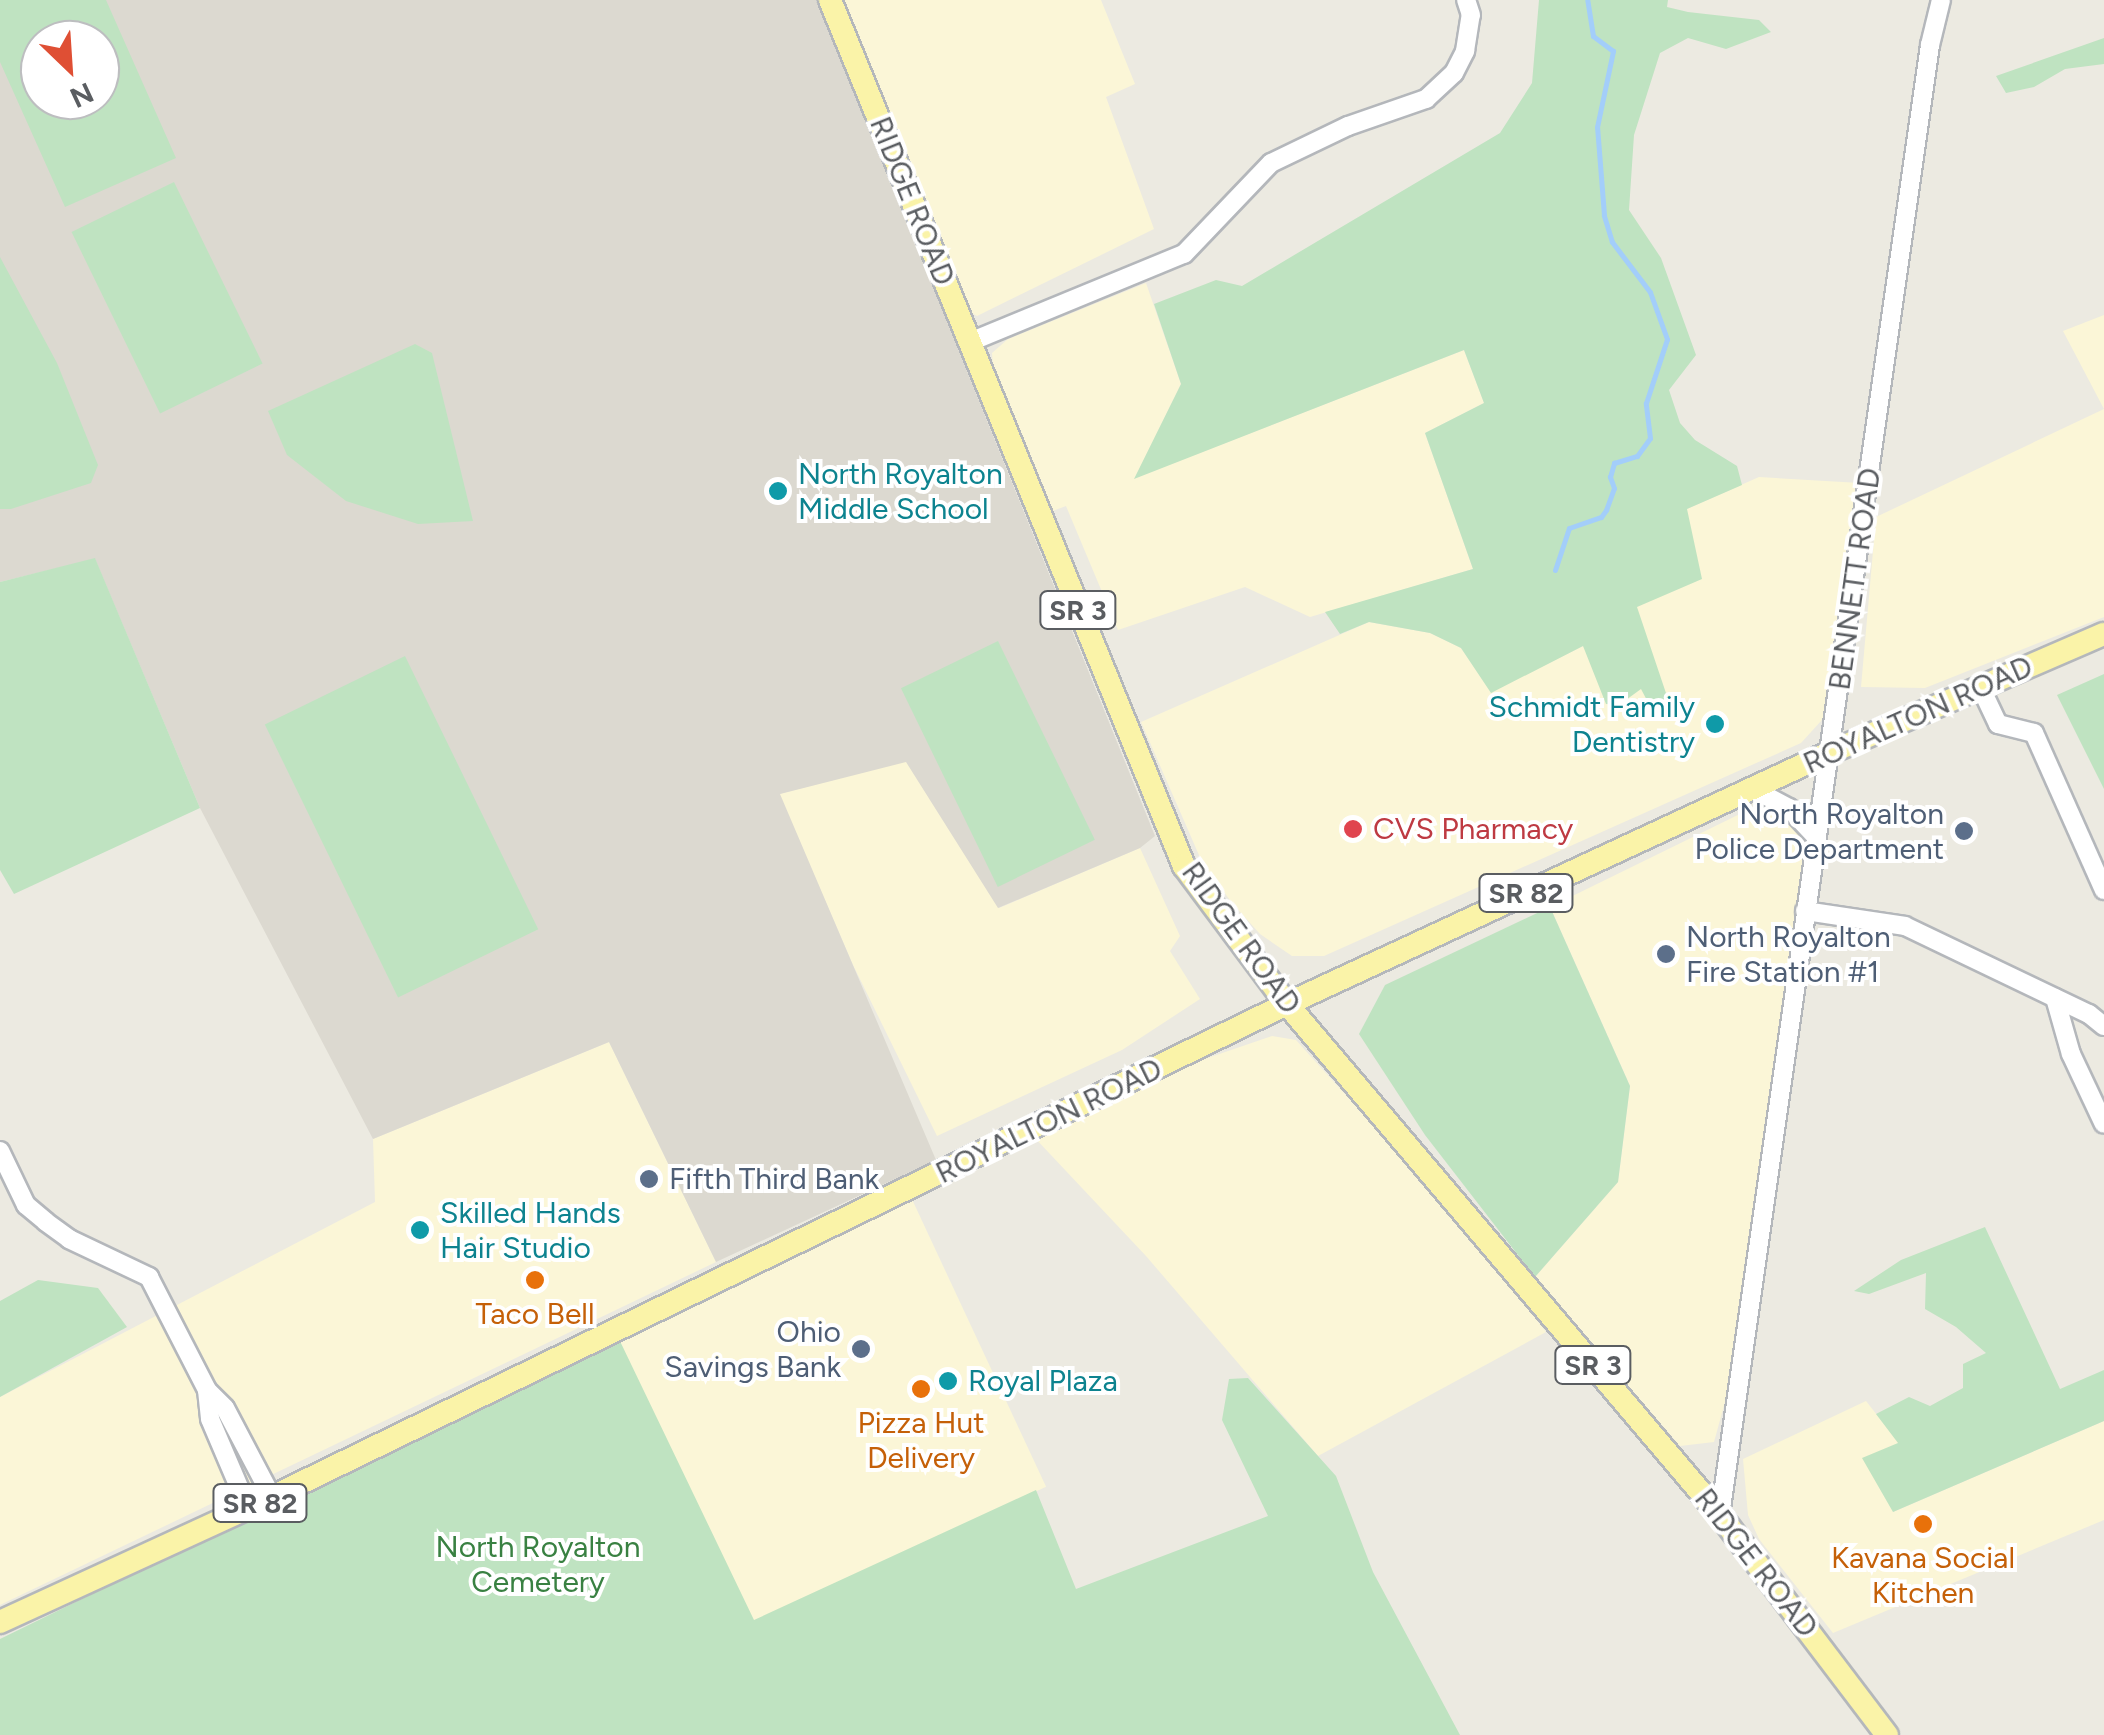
<!DOCTYPE html>
<style>
body{margin:0}
#map{position:relative;width:2104px;height:1735px;overflow:hidden;background:#eceae1;font-family:Figtree,sans-serif}
div>[style]{position:absolute}
.commercial>*{inset:0;background:#fbf6d7;transform-origin:0 0}
.education>*{inset:0;background:#dcd9d0}
.green>*{inset:0;background:#bfe3c1;transform-origin:0 0}
.stream>*{height:5px;margin:-2.5px;padding:0 2.5px;transform-origin:2.5px;border-radius:2.5px;background:#a3cefa}
.roads{filter:drop-shadow(2px 0 #b4b7bb) drop-shadow(-2px 0 #b4b7bb) drop-shadow(0 2px #b4b7bb) drop-shadow(0 -2px #b4b7bb)}
.minor>*{height:18px;margin:-9px;padding:0 9px;transform-origin:9px;border-radius:9px;background:#fff}
.major>*{height:22px;margin:-11px;padding:0 11px;transform-origin:11px;border-radius:11px;background:#faf3a8}
.dots>*{width:28px;height:28px;translate:-50% -50%;box-sizing:border-box;border:5px solid #fff;border-radius:50%}
span{translate:-50% -50%;white-space:nowrap;text-align:center;line-height:1.15;-webkit-text-stroke:8px #fff;paint-order:stroke}
.shield-label span{padding:2px 8px;background:#fff;border:2px solid;border-radius:8px;-webkit-text-stroke-width:0}
.shield-label{font-size:28px;color:#5a5d61;font-weight:700}
.street-label{font-size:30px;color:#5a5d61}
.culture-label{font-size:30px;color:#0d838f}
.left{translate:0 -50%;text-align:left}
.right{translate:-100% -50%;text-align:right}
.service-label{font-size:30px;color:#4e5e75}
.health-label{font-size:30px;color:#be3a42}
.food-label{font-size:30px;color:#c56008}
.park-label{font-size:30px;color:#398142}
.north{position:absolute;left:20px;top:20px;width:100px;height:100px;box-sizing:border-box;background:#fff;border:2px solid #bdbec0;border-radius:50%;rotate:155deg;font-size:28px;font-weight:700;line-height:40px;text-align:center;color:#5a5d61}
.north::after{content:'';display:block;margin:auto;width:35px;height:45px;background:#df4f34;clip-path:polygon(50% 0,100% 100%,50% 72%,0 100%)}
</style>
<div id="map">
<div class="commercial">
<div style="clip-path:polygon(842px 0,1101px 0,1135px 84px,1106px 97px,1154px 229px,977px 316px,970px 312px)"></div>
<div style="clip-path:polygon(1146px 283px,1181px 384px,1135px 478px,1464px 350px,1484px 403px,1425px 433px,1473px 569px,1310px 617px,1245px 587px,1118px 630px,1066px 506px,1050px 512px,994px 382px,992px 353px,1008px 339px)"></div>
<div style="clip-path:polygon(2104px 315px,2104px 617px,1925px 688px,1861px 687px,1876px 517px,2104px 409px,2063px 331px)"></div>
<div style="clip-path:polygon(1759px 477px,1860px 483px,1831px 710px,1801px 743px,1324px 956px,1292px 956px,1260px 934px,1232px 903px,1202px 862px,1141px 722px,1369px 622px,1430px 633px,1461px 648px,1491px 692px,1583px 646px,1601px 547px)"></div>
<div style="clip-path:polygon(906px 761px,999px 908px,1140px 848px,1180px 936px,1170px 951px,1200px 999px,1122px 1050px,937px 1136px,853px 965px,779px 794px)"></div>
<div style="clip-path:polygon(1761px 808px,1797px 830px,1806px 861px,1728px 1391px,1714px 1442px,1680px 1446px,1535px 1277px,1618px 1182px,1630px 1086px,1550px 907px,1746px 811px)"></div>
<div style="clip-path:polygon(1272px 1036px,1296px 1040px,1456px 1217px,1546px 1332px,1318px 1456px,1146px 1256px,1034px 1137px,1193px 1063px)"></div>
<div style="clip-path:polygon(609px 1042px,716px 1262px,0 1605px,0 1397px,375px 1202px,373px 1139px)"></div>
<div style="left:910px;top:1195px;width:322px;height:325px;rotate:65deg"></div>
<div style="clip-path:polygon(1866px 1401px,1899px 1443px,1893px 1512px,2104px 1421px,2104px 1520px,1833px 1633px,1759px 1539px,1748px 1515px,1743px 1459px)"></div>
</div>
<div class="education">
<div style="clip-path:polygon(evenodd,0 0,817px 0,1155px 836px,1140px 848px,998px 908px,906px 762px,780px 794px,936px 1160px,716px 1262px,609px 1042px,373px 1139px,200px 808px,95px 559px,0 582px,0 0,40px 40px,100px 40px,100px 100px,40px 100px,40px 40px)"></div>
</div>
<div class="green">
<div style="clip-path:polygon(evenodd,0 0,106px 0,176px 158px,65px 207px,0 62px,0 0,40px 40px,100px 40px,100px 100px,40px 100px,40px 40px)"></div>
<div style="clip-path:polygon(1539px 0,1668px 0,1667px 7px,1688px 12px,1759px 20px,1771px 32px,1726px 49px,1688px 38px,1660px 53px,1634px 135px,1629px 210px,1661px 258px,1696px 355px,1669px 390px,1680px 423px,1695px 440px,1737px 466px,1742px 485px,1687px 509px,1702px 579px,1637px 607px,1670px 705px,1651px 708px,1641px 689px,1619px 705px,1606px 704px,1583px 646px,1491px 693px,1461px 648px,1430px 633px,1369px 622px,1340px 634px,1325px 612px,1473px 569px,1425px 433px,1484px 403px,1464px 350px,1134px 479px,1181px 384px,1154px 304px,1216px 280px,1242px 286px,1500px 133px,1532px 83px)"></div>
<div style="clip-path:polygon(2104px 38px,2104px 64px,2065px 69px,2034px 87px,2006px 93px,1996px 76px)"></div>
<div style="left:174px;top:182px;width:202px;height:114px;rotate:64deg"></div>
<div style="clip-path:polygon(0 257px,57px 363px,98px 465px,91px 483px,11px 509px,0 509px)"></div>
<div style="clip-path:polygon(415px 344px,432px 353px,473px 521px,418px 524px,346px 501px,287px 455px,268px 411px)"></div>
<div style="clip-path:polygon(95px 558px,200px 808px,14px 894px,0 870px,0 582px)"></div>
<div style="left:998px;top:641px;width:221px;height:108px;rotate:64deg"></div>
<div style="left:405px;top:656px;width:304px;height:156px;rotate:64deg"></div>
<div style="clip-path:polygon(2104px 674px,2104px 789px,2057px 695px)"></div>
<div style="clip-path:polygon(1550px 907px,1630px 1086px,1618px 1182px,1535px 1277px,1425px 1135px,1359px 1034px,1385px 985px)"></div>
<div style="clip-path:polygon(1985px 1227px,2060px 1389px,2104px 1370px,2104px 1421px,1893px 1512px,1862px 1458px,1898px 1443px,1876px 1414px,1909px 1397px,1930px 1406px,1963px 1388px,1963px 1364px,1986px 1353px,1956px 1327px,1925px 1309px,1926px 1273px,1869px 1294px,1854px 1291px,1901px 1260px)"></div>
<div style="clip-path:polygon(38px 1280px,98px 1288px,127px 1327px,0 1397px,0 1301px)"></div>
<div style="clip-path:polygon(618px 1337px,754px 1620px,1036px 1490px,1076px 1589px,1268px 1516px,1222px 1420px,1229px 1379px,1248px 1378px,1336px 1476px,1373px 1572px,1460px 1735px,0 1735px,0 1639px)"></div>
</div>
<div class="stream">
<div style="left:1555px;top:570px;width:44px;rotate:-71.6deg"></div>
<div style="left:1569px;top:528px;width:34px;rotate:-19deg"></div>
<div style="left:1601px;top:517px;width:9px;rotate:-54deg"></div>
<div style="left:1606px;top:510px;width:23px;rotate:-70deg"></div>
<div style="left:1614px;top:488px;width:12px;rotate:-110deg"></div>
<div style="left:1610px;top:477px;width:15px;rotate:-74deg"></div>
<div style="left:1614px;top:463px;width:24px;rotate:-17deg"></div>
<div style="left:1637px;top:456px;width:22px;rotate:-54deg"></div>
<div style="left:1650px;top:438px;width:35px;rotate:-97deg"></div>
<div style="left:1646px;top:403px;width:67px;rotate:-71.8deg"></div>
<div style="left:1667px;top:339px;width:50px;rotate:-109.9deg"></div>
<div style="left:1650px;top:292px;width:63px;rotate:-127.2deg"></div>
<div style="left:1612px;top:242px;width:28px;rotate:-107deg"></div>
<div style="left:1604px;top:215px;width:88px;rotate:-94.5deg"></div>
<div style="left:1597px;top:127px;width:78px;rotate:-78.1deg"></div>
<div style="left:1613px;top:51px;width:25px;rotate:-143deg"></div>
<div style="left:1593px;top:36px;width:36px;rotate:-99deg"></div>
</div>
<div class="roads">
<div class="minor">
<div style="left:970px;top:342px;width:231px;rotate:-22.4deg"></div>
<div style="left:1184px;top:254px;width:126px;rotate:-46.3deg"></div>
<div style="left:1271px;top:163px;width:85px;rotate:-25.7deg"></div>
<div style="left:1348px;top:126px;width:83px;rotate:-19.1deg"></div>
<div style="left:1426px;top:99px;width:38px;rotate:-43deg"></div>
<div style="left:1454px;top:73px;width:25px;rotate:-63deg"></div>
<div style="left:1465px;top:51px;width:36px;rotate:-81deg"></div>
<div style="left:1471px;top:15px;width:16px;rotate:-108deg"></div>
<div style="left:1980px;top:686px;width:42px;rotate:64.7deg"></div>
<div style="left:1998px;top:724px;width:37px;rotate:14deg"></div>
<div style="left:2034px;top:733px;width:172px;rotate:66deg"></div>
<div style="left:1753px;top:789px;width:41px;rotate:27.8deg"></div>
<div style="left:1789px;top:808px;width:41px;rotate:47deg"></div>
<div style="left:1805px;top:911px;width:101px;rotate:8.5deg"></div>
<div style="left:1905px;top:926px;width:204px;rotate:25.6deg"></div>
<div style="left:2089px;top:1014px;width:19px;rotate:39deg"></div>
<div style="left:2055px;top:998px;width:58px;rotate:74.1deg"></div>
<div style="left:2071px;top:1054px;width:77px;rotate:64.8deg"></div>
<div style="left:0;top:1151px;width:60px;rotate:64.3deg"></div>
<div style="left:26px;top:1205px;width:26px;rotate:40deg"></div>
<div style="left:46px;top:1222px;width:29px;rotate:36deg"></div>
<div style="left:69px;top:1239px;width:89px;rotate:25.4deg"></div>
<div style="left:149px;top:1277px;width:127px;rotate:62.8deg"></div>
<div style="left:207px;top:1390px;width:29px;rotate:84deg"></div>
<div style="left:210px;top:1419px;width:97px;rotate:66.9deg"></div>
<div style="left:207px;top:1390px;width:25px;rotate:45deg"></div>
<div style="left:225px;top:1408px;width:101px;rotate:62.2deg"></div>
<div style="left:1720px;top:1515px;width:1485px;rotate:-81.87deg"></div>
<div style="left:1930px;top:45px;width:46px;rotate:-76.3deg"></div>
</div>
<div class="major">
<div style="left:830px;top:0;width:936px;rotate:67.77deg"></div>
<div style="left:1184px;top:866px;width:172px;rotate:53.3deg"></div>
<div style="left:1287px;top:1004px;width:670px;rotate:49.72deg"></div>
<div style="left:1720px;top:1515px;width:276px;rotate:52.8deg"></div>
<div style="left:0;top:1622px;width:299px;rotate:-24.7deg"></div>
<div style="left:272px;top:1497px;width:1128px;rotate:-25.91deg"></div>
<div style="left:1287px;top:1004px;width:600px;rotate:-24.86deg"></div>
<div style="left:1831px;top:752px;width:297px;rotate:-23.4deg"></div>
</div>
</div>
<div class="dots">
<div style="left:778px;top:491px;background:#0f9aa8"></div>
<div style="left:1715px;top:724px;background:#0f9aa8"></div>
<div style="left:1353px;top:829px;background:#e0444e"></div>
<div style="left:1964px;top:831px;background:#5c6f8a"></div>
<div style="left:1666px;top:954px;background:#5c6f8a"></div>
<div style="left:649px;top:1179px;background:#5c6f8a"></div>
<div style="left:420px;top:1230px;background:#0f9aa8"></div>
<div style="left:535px;top:1280px;background:#e8710a"></div>
<div style="left:861px;top:1349px;background:#5c6f8a"></div>
<div style="left:948px;top:1381px;background:#0f9aa8"></div>
<div style="left:921px;top:1389px;background:#e8710a"></div>
<div style="left:1923px;top:1524px;background:#e8710a"></div>
</div>
<div class="shield-label">
<span style="left:1078px;top:610px">SR 3</span>
<span style="left:1526px;top:893px">SR 82</span>
<span style="left:1593px;top:1365px">SR 3</span>
<span style="left:260px;top:1503px">SR 82</span>
</div>
<div class="street-label">
<span style="left:912px;top:201px;rotate:68deg">RIDGE ROAD</span>
<span style="left:1855px;top:579px;rotate:-82deg">BENNETT ROAD</span>
<span style="left:1918px;top:715px;rotate:-24deg">ROYALTON ROAD</span>
<span style="left:1241px;top:938px;rotate:54deg">RIDGE ROAD</span>
<span style="left:1049px;top:1121px;rotate:-26deg">ROYALTON ROAD</span>
<span style="left:1756px;top:1563px;rotate:52deg">RIDGE ROAD</span>
</div>
<div class="culture-label">
<span class="left" style="left:798px;top:491px">North Royalton<br>Middle School</span>
<span class="right" style="left:1695px;top:724px">Schmidt Family<br>Dentistry</span>
<span class="left" style="left:440px;top:1230px">Skilled Hands<br>Hair Studio</span>
<span class="left" style="left:968px;top:1381px">Royal Plaza</span>
</div>
<div class="service-label">
<span class="right" style="left:1944px;top:831px">North Royalton<br>Police Department</span>
<span class="left" style="left:1686px;top:954px">North Royalton<br>Fire Station #1</span>
<span class="left" style="left:669px;top:1179px">Fifth Third Bank</span>
<span class="right" style="left:841px;top:1349px">Ohio<br>Savings Bank</span>
</div>
<div class="health-label">
<span class="left" style="left:1373px;top:829px">CVS Pharmacy</span>
</div>
<div class="food-label">
<span style="left:535px;top:1314px">Taco Bell</span>
<span style="left:921px;top:1440px">Pizza Hut<br>Delivery</span>
<span style="left:1923px;top:1575px">Kavana Social<br>Kitchen</span>
</div>
<div class="park-label">
<span style="left:538px;top:1564px">North Royalton<br>Cemetery</span>
</div>
<div class="north">N</div>
</div>
